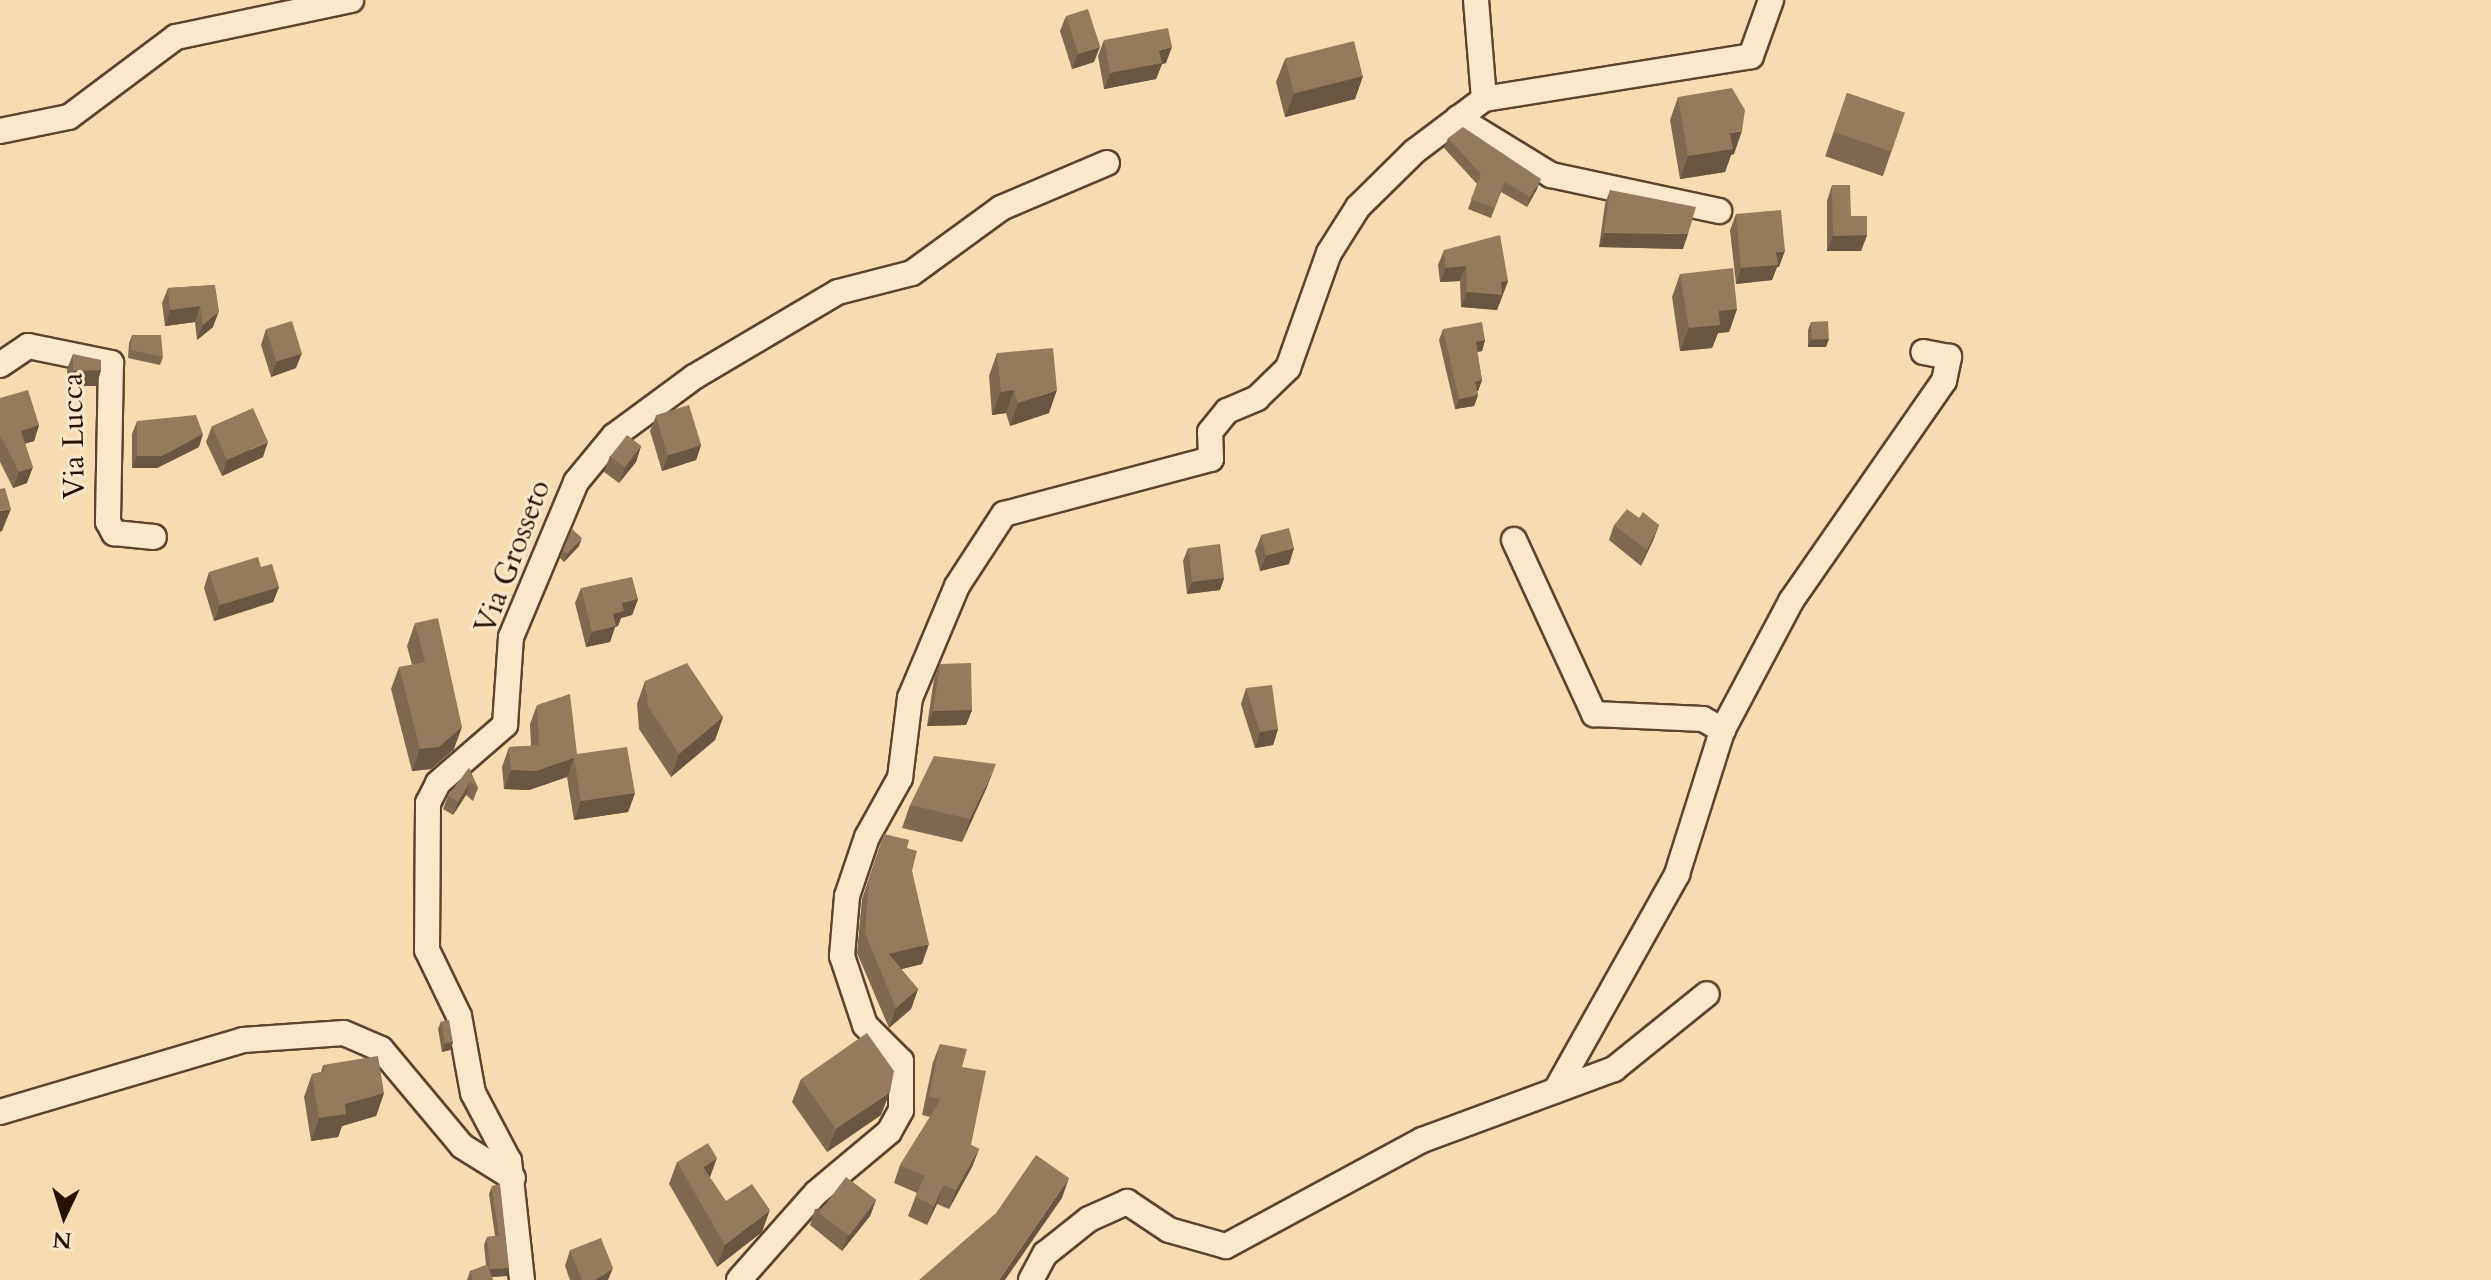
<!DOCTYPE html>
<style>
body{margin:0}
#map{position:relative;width:2491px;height:1280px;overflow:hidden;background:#f7dcb2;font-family:Cardo,serif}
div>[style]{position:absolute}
.roads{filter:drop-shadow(2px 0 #5c442e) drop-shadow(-2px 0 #5c442e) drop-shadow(0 2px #5c442e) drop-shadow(0 -2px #5c442e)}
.street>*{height:24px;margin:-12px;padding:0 12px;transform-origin:12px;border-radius:12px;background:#fae8cd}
.wall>*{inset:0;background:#7f6a51;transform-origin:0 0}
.shaded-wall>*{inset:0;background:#685642}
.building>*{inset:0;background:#947b5e;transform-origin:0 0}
span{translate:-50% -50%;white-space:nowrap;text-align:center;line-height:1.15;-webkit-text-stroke:6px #fae8cd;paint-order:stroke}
.street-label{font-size:30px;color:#291102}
.north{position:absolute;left:24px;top:1176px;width:80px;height:80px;-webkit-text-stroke:6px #fae8cd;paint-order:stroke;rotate:184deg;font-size:22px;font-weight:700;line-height:32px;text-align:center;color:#291102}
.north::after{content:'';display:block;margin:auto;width:28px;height:36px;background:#291102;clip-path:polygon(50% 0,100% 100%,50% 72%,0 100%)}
</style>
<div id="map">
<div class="roads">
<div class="street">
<div style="left:1476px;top:0;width:99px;rotate:85.4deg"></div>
<div style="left:1458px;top:118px;width:109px;rotate:31.5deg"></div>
<div style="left:1551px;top:175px;width:172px;rotate:12.1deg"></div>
<div style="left:0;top:131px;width:70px;rotate:-11.5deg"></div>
<div style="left:69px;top:117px;width:134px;rotate:-36.8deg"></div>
<div style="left:176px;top:37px;width:179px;rotate:-11.9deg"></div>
<div style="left:0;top:365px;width:34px;rotate:-34deg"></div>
<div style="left:28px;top:346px;width:85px;rotate:11.6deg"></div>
<div style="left:111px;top:363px;width:159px;rotate:91.1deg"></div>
<div style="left:108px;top:522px;width:13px;rotate:61deg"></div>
<div style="left:114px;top:533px;width:40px;rotate:5.7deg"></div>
<div style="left:1514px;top:540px;width:192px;rotate:65.3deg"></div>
<div style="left:1594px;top:714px;width:109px;rotate:2.6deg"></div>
<div style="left:1703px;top:719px;width:23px;rotate:29deg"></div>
<div style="left:1556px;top:1090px;width:248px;rotate:-60.7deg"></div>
<div style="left:1677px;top:874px;width:150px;rotate:-72.5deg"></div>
<div style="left:1722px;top:731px;width:147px;rotate:-62deg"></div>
<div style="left:1791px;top:601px;width:268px;rotate:-55.2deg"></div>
<div style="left:1944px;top:381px;width:25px;rotate:-78deg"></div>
<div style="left:1949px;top:357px;width:26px;rotate:-169deg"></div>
<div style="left:0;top:1112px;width:253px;rotate:-16.5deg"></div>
<div style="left:243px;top:1040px;width:101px;rotate:-4deg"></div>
<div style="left:344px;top:1033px;width:40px;rotate:23.4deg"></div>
<div style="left:381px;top:1049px;width:126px;rotate:50.1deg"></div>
<div style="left:462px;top:1146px;width:60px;rotate:32.1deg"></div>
<div style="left:522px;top:1280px;width:120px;rotate:-96.2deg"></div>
<div style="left:509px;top:1161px;width:77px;rotate:-117.9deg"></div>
<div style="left:473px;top:1093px;width:78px;rotate:-100.3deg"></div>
<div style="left:459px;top:1016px;width:73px;rotate:-115.9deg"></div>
<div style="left:427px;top:950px;width:147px;rotate:-89.6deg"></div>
<div style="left:428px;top:803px;width:22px;rotate:-63deg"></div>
<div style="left:438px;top:783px;width:89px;rotate:-40.9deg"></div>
<div style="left:505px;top:725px;width:88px;rotate:-86.1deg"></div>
<div style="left:511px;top:637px;width:168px;rotate:-67.2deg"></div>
<div style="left:576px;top:482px;width:60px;rotate:-50.4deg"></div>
<div style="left:614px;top:436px;width:99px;rotate:-36.4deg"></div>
<div style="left:694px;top:377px;width:167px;rotate:-30.6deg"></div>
<div style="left:838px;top:292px;width:76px;rotate:-14.4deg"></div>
<div style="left:912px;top:273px;width:110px;rotate:-36.1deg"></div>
<div style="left:1001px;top:208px;width:115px;rotate:-23deg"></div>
<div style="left:739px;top:1280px;width:116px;rotate:-48.5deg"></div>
<div style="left:816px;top:1193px;width:95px;rotate:-39.9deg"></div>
<div style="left:889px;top:1132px;width:25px;rotate:-61deg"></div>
<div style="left:901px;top:1110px;width:49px;rotate:-90deg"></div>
<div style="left:901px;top:1061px;width:51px;rotate:-135deg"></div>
<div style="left:865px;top:1025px;width:73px;rotate:-108.4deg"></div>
<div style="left:842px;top:956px;width:60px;rotate:-85.2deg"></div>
<div style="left:847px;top:896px;width:62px;rotate:-71.3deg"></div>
<div style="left:867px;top:837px;width:68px;rotate:-60.8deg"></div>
<div style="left:900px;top:778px;width:81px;rotate:-82.9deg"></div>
<div style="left:910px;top:698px;width:121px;rotate:-67.2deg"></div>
<div style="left:957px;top:586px;width:86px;rotate:-56.9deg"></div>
<div style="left:1004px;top:514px;width:214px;rotate:-14.9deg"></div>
<div style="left:1211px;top:459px;width:27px;rotate:-92deg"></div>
<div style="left:1210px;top:432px;width:27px;rotate:-51deg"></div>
<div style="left:1227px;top:411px;width:33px;rotate:-23deg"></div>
<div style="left:1257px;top:398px;width:43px;rotate:-44.1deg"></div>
<div style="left:1288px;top:368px;width:122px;rotate:-70.4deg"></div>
<div style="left:1329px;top:253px;width:54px;rotate:-57.8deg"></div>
<div style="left:1358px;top:207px;width:80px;rotate:-44.5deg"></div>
<div style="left:1415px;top:151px;width:86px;rotate:-37deg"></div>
<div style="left:1484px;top:99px;width:270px;rotate:-9.1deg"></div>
<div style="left:1751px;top:56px;width:59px;rotate:-70.3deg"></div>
<div style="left:1031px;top:1280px;width:30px;rotate:-62deg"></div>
<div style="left:1045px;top:1254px;width:56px;rotate:-38.5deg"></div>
<div style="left:1089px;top:1219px;width:42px;rotate:-24.1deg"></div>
<div style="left:1127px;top:1202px;width:50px;rotate:33.7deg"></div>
<div style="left:1169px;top:1230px;width:59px;rotate:15.7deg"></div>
<div style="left:1226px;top:1246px;width:223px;rotate:-28.4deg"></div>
<div style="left:1422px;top:1140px;width:205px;rotate:-20.3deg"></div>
<div style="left:1614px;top:1069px;width:119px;rotate:-38.9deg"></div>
</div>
</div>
<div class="wall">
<div style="clip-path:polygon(1066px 16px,1094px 62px,1072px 69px,1060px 31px)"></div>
<div style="clip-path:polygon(1104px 40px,1166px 63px,1162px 64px,1156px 79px,1104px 89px,1098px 56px)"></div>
<div style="clip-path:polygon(1285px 59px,1363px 76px,1355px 99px,1285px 117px,1276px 82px)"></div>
<div style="left:1847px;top:93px;width:61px;height:67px;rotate:19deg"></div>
<div style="clip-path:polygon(1678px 97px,1734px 154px,1731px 155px,1725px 172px,1680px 179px,1670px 120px)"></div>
<div style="clip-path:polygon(1448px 138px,1537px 189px,1527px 207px,1501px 192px,1491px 218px,1468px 209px,1477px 184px,1444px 148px)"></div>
<div style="clip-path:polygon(1832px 185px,1851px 216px,1867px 235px,1861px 251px,1827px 251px,1827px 201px)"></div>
<div style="clip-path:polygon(1610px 190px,1683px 249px,1599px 247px,1605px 204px)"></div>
<div style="clip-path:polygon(1736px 214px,1779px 267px,1777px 267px,1772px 280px,1736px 284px,1730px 230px)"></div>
<div style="clip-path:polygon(1444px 250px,1508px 281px,1497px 310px,1461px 307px,1460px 281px,1440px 282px,1438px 265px)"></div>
<div style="clip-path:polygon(1680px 274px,1737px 309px,1729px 332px,1718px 333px,1712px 348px,1680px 351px,1672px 297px)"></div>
<div style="clip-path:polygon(215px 285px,213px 327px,197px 340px,195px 322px,165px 326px,162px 303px,168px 288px)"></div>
<div style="clip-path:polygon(1811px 322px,1826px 347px,1808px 347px,1808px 330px)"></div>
<div style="clip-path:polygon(266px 329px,296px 368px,271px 377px,261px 345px)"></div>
<div style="clip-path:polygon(1443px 329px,1485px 340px,1482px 351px,1477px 352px,1482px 380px,1478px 391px,1477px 391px,1478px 395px,1474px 406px,1455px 409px,1439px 340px)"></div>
<div style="clip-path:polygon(132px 335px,163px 357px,160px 365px,128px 358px,129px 343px)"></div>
<div style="clip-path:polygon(997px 353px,1049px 413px,1010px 426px,1006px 413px,992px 415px,989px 376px)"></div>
<div style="clip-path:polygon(73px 354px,101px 370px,96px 386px,68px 386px,67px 369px)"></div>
<div style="clip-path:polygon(0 398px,39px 425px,34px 441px,25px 443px,27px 483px,13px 488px,0 462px)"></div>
<div style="clip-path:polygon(656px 416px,701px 445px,696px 460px,662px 471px,650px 431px)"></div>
<div style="clip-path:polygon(137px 421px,199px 447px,157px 468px,132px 468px,132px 434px)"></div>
<div style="clip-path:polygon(212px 426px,263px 457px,222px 476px,206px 442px)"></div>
<div style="clip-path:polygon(641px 446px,636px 462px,619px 483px,604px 472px,610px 456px)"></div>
<div style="clip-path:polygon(1639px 518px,1659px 525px,1641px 566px,1609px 540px,1614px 525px)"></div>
<div style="clip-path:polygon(572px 529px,579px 546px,564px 562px,560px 558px)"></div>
<div style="clip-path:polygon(1261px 536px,1294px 548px,1289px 564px,1260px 571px,1255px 551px)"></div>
<div style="clip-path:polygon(1188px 548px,1224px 578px,1220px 590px,1187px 594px,1183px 561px)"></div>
<div style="clip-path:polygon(209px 572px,279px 587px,273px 602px,214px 621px,204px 588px)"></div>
<div style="clip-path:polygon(581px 588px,638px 599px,632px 615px,621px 618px,618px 626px,615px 627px,610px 642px,586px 647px,575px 603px)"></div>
<div style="clip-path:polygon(415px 623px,454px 749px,431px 769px,412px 771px,391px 689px,399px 667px,412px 665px,407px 646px)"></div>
<div style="clip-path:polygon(940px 664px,972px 710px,966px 725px,927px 726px,934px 679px)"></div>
<div style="clip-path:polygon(645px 681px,723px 717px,715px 740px,671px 777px,639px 729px,637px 704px)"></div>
<div style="clip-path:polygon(1246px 688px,1278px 729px,1273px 745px,1255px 748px,1241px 704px)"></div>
<div style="clip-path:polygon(537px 705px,577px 754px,635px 793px,628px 812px,574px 820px,567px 777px,529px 790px,504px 789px,502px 767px,509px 747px,531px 746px,530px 724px)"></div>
<div style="clip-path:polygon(469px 768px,478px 788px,473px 801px,466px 795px,453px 815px,443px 809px,448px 796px)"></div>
<div style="clip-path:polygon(987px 787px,962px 842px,902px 828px,910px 805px)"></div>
<div style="clip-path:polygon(884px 834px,907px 848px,912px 871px,922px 964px,901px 969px,918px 989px,911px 1009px,889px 1028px,857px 953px,862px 899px)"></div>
<div style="clip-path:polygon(441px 1021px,453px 1042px,450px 1050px,442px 1052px,438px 1029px)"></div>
<div style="clip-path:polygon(940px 1044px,962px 1067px,971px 1145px,979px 1149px,972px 1167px,949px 1209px,937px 1204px,927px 1225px,908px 1216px,917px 1193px,894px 1183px,900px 1165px,930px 1117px,922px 1115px,933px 1062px)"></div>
<div style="clip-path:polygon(323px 1065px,384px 1093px,376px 1116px,342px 1126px,338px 1137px,311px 1141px,304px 1097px,312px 1074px,321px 1072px)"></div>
<div style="clip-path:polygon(801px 1079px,881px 1115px,827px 1152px,792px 1102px)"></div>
<div style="clip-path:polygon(677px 1162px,726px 1201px,762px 1232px,717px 1267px,669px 1184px)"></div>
<div style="clip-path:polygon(492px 1186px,507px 1276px,492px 1277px,493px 1280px,467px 1280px,470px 1271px,486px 1265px,484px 1245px,487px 1237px,495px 1236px,489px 1194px)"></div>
<div style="clip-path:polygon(876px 1200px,870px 1216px,842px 1251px,810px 1225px,815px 1209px)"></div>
<div style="clip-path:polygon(570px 1250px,608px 1280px,570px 1280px,565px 1266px)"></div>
</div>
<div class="shaded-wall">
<div style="clip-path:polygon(1100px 47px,1094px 62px,1072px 69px,1078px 53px)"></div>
<div style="clip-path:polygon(1172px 47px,1166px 63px,1162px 64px,1156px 79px,1104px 89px,1110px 73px,1159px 50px)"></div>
<div style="clip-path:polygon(1363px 76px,1355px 99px,1285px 117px,1294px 94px)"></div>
<div style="clip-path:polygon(1742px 131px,1734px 154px,1731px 155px,1725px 172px,1680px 179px,1688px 156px,1730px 133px)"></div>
<div style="clip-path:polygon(1541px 179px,1537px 189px,1527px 207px,1530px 197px)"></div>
<div style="clip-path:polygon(1604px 233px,1688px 234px,1683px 249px,1599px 247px)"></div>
<div style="clip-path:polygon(1867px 235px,1861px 251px,1827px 251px,1833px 236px)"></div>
<div style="clip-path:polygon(1785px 251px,1779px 267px,1777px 267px,1772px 280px,1736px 284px,1741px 268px,1776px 252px)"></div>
<div style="clip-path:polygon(1466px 266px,1460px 281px,1440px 282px,1446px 268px)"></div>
<div style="clip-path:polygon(1508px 281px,1497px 310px,1461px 307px,1467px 292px,1501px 282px)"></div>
<div style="clip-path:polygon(200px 306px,195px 322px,165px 326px,170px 310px)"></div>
<div style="clip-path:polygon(1737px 309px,1729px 332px,1718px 333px,1712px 348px,1680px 351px,1689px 328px,1719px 311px)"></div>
<div style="clip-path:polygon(219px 311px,213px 327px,197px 340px,203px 325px)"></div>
<div style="clip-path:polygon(1811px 339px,1829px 339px,1826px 347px,1808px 347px)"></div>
<div style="clip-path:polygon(1485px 340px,1482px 351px,1472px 353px,1476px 342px)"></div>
<div style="clip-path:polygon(302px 353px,296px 368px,271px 377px,277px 361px)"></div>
<div style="clip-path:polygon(101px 370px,96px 386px,68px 386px,73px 371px)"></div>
<div style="clip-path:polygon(1482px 380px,1478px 391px,1471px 393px,1475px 382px)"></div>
<div style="clip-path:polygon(1014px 390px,1006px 413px,992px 415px,1001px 392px)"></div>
<div style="clip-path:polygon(1057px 390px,1049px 413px,1010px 426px,1018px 403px)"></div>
<div style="clip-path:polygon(1478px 395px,1474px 406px,1455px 409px,1459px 399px)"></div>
<div style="clip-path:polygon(39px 425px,34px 441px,15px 447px,21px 431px)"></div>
<div style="clip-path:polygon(203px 434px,199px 447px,157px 468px,132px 468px,137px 456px)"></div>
<div style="clip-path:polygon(268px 442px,263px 457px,222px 476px,227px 460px)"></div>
<div style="clip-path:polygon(701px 445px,696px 460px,662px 471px,668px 455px)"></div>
<div style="clip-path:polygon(641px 446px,636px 462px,619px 483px,625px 468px)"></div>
<div style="clip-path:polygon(33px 467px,27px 483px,13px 488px,19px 472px)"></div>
<div style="clip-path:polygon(11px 509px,2px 531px,0 532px,0 511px)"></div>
<div style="clip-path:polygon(1659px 525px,1653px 541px,1641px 566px,1647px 550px)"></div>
<div style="clip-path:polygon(582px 538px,579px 546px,564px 562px,567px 554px)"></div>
<div style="clip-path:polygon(1294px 548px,1289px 564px,1260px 571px,1266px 555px)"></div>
<div style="clip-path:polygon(1224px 578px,1220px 590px,1187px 594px,1192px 582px)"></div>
<div style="clip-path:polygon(279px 587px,273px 602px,214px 621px,220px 605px)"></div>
<div style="clip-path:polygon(638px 599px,632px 615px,621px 618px,618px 626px,615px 627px,610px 642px,586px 647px,592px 632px,613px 614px,622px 603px)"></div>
<div style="clip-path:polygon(972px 710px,966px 725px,927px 726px,933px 711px)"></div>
<div style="clip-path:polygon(723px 717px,715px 740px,671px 777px,679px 754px)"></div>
<div style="clip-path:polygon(462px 727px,454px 749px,431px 769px,412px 771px,420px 749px)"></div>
<div style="clip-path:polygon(1278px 729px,1273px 745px,1255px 748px,1260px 732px)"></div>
<div style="clip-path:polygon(574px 758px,567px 777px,529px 790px,504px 789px,511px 770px)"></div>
<div style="clip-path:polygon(996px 764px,987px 787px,962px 842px,970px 819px)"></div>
<div style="clip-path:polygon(470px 782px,466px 795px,453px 815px,458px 802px)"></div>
<div style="clip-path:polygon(635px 793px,628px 812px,574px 820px,581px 801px)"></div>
<div style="clip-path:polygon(929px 944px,922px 964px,882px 974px,889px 954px)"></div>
<div style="clip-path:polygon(918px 989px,911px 1009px,889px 1028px,896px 1008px)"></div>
<div style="clip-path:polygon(453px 1042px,450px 1050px,442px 1052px,445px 1044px)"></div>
<div style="clip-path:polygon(890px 1092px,881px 1115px,827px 1152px,836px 1129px)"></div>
<div style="clip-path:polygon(384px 1093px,376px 1116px,342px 1126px,338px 1137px,311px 1141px,319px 1118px,345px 1104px)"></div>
<div style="clip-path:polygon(979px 1149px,972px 1167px,949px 1209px,956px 1190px)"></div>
<div style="clip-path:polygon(717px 1158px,709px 1180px,703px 1167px)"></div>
<div style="clip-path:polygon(1069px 1178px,1062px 1198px,1005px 1280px,999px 1280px)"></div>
<div style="clip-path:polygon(944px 1185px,937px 1204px,927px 1225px,934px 1206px)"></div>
<div style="clip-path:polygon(876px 1200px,870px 1216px,842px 1251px,848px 1235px)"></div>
<div style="clip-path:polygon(770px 1210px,762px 1232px,717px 1267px,725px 1245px)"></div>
<div style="clip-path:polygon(509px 1268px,507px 1276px,487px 1277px,490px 1269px)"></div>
<div style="clip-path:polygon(613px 1268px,608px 1280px,595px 1280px)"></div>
</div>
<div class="building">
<div style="left:1088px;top:9px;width:40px;height:23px;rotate:72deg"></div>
<div style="clip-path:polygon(1168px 28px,1172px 47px,1159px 50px,1162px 63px,1110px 73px,1104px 40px)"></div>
<div style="left:1354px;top:41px;width:36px;height:71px;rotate:76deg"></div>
<div style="clip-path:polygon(1732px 88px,1745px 110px,1742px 131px,1730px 133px,1733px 149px,1688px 156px,1678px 97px)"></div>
<div style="left:1847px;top:93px;width:61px;height:41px;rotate:19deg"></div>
<div style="clip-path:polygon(1463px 127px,1541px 179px,1530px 197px,1505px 182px,1494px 208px,1471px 199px,1481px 174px,1448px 138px)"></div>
<div style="clip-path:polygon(1832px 185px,1850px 185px,1851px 216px,1867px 216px,1867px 235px,1833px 236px)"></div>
<div style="clip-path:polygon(1610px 190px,1696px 207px,1688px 234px,1604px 233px)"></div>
<div style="clip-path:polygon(1781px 210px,1785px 251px,1776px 252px,1778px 265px,1741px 268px,1736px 214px)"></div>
<div style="clip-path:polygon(1500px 235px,1508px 281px,1501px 282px,1502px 295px,1467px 292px,1466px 266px,1446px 268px,1444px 250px)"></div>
<div style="clip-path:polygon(1733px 268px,1737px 309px,1719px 311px,1720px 325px,1689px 328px,1680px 274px)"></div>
<div style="clip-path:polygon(215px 285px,219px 311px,203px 325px,200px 306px,170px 310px,168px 288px)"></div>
<div style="left:292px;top:321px;width:34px;height:27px;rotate:73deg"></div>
<div style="left:1828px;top:321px;width:18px;height:17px;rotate:87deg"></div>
<div style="clip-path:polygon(1482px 322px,1485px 340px,1476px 342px,1482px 380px,1475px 382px,1478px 395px,1459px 399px,1443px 329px)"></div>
<div style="clip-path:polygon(132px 335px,161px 335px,163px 357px,131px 350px)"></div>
<div style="clip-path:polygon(1053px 348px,1057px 390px,1018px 403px,1014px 390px,1001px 392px,997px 353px)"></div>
<div style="clip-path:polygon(73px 354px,101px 360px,101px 370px,73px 371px)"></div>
<div style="clip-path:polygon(28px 390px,39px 425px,21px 431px,33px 467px,19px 472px,0 435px,0 398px)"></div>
<div style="left:689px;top:405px;width:42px;height:35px;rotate:73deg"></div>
<div style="left:253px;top:408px;width:37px;height:45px;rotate:66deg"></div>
<div style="clip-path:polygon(196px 415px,203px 434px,162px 456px,137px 456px,137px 421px)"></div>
<div style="left:627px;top:435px;width:18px;height:27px;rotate:38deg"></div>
<div style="clip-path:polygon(5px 488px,11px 509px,0 511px,0 489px)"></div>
<div style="clip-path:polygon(1627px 509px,1639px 518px,1643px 512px,1659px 525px,1647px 550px,1614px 525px)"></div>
<div style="left:1289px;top:528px;width:21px;height:29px;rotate:76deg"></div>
<div style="clip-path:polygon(572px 529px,582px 538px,567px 554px,563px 550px)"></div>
<div style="left:1220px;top:544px;width:34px;height:32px;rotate:83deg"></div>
<div style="clip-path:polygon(258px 557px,261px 567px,272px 564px,279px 587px,220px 605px,209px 572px)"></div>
<div style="clip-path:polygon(632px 577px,638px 599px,622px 603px,624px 611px,613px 614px,616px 626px,592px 632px,581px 588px)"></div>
<div style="clip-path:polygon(438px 618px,462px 727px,439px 747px,420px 749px,399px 667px,425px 662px,415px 623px)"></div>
<div style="clip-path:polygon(687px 663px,723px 717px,679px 754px,648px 706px,645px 681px)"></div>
<div style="clip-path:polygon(971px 663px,972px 710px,933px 711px,940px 664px)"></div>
<div style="clip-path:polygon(1272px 685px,1278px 729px,1260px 732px,1246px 688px)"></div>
<div style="clip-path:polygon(570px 694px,577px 754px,627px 747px,635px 793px,581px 801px,574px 758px,536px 771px,511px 770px,509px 747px,539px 745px,537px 705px)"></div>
<div style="clip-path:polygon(934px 756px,996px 764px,970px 819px,910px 805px)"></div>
<div style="clip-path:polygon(469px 768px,478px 788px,470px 782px,458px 802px,448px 796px)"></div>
<div style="clip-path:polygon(884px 834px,909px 840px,907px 848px,917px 851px,912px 871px,929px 944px,889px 954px,918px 989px,896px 1008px,865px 933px,869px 879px)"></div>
<div style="left:449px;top:1020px;width:22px;height:8px;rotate:80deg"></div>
<div style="clip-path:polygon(867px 1033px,894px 1071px,890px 1092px,836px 1129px,801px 1079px)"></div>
<div style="clip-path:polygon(940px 1044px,967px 1049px,962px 1067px,986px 1071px,971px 1145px,979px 1149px,956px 1190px,944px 1185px,934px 1206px,915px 1197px,925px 1176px,900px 1165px,941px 1099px,929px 1097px)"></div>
<div style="clip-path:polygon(378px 1056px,384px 1093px,345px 1104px,346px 1114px,319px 1118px,312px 1074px,324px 1072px,323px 1065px)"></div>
<div style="clip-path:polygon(708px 1143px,717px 1158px,703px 1167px,726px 1201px,752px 1184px,770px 1210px,725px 1245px,677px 1162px)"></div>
<div style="clip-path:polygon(1036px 1155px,1069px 1178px,999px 1280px,919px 1280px,996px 1213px)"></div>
<div style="left:846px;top:1177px;width:38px;height:45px;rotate:37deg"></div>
<div style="clip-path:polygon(500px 1184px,509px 1268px,490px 1269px,487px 1237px,499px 1236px,492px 1186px)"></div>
<div style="clip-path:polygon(601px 1238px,613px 1268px,595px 1280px,582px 1280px,570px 1250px)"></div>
<div style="clip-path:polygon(488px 1265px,493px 1280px,473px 1280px,470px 1271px)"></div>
</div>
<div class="street-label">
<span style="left:74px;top:436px;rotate:-91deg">Via Lucca</span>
<span style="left:513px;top:557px;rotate:-69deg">Via Grosseto</span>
</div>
<div class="north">N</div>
</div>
